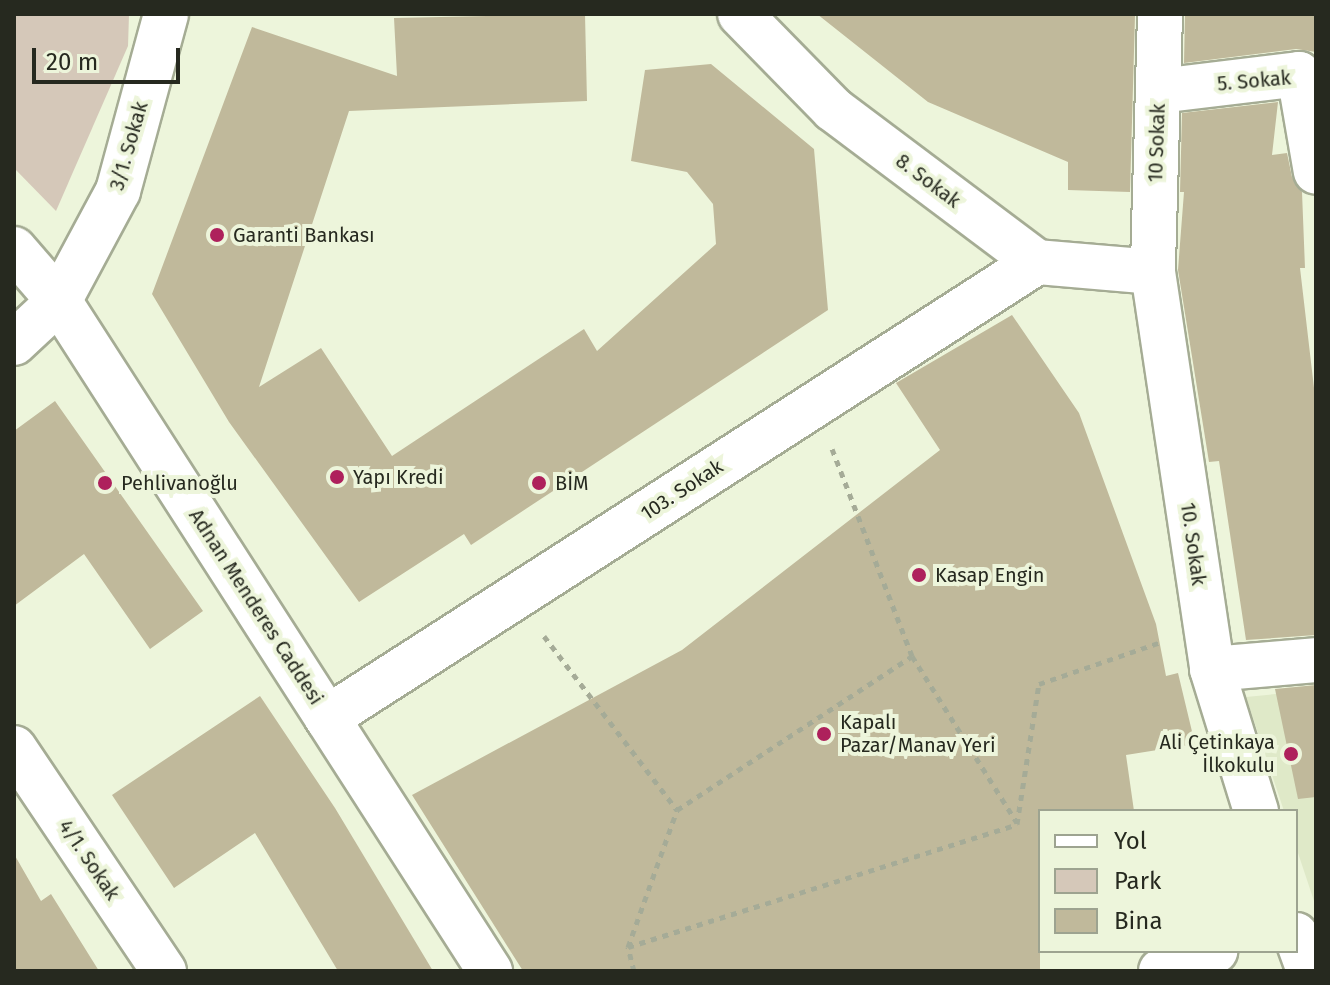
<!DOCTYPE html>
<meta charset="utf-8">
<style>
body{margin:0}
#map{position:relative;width:1330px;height:985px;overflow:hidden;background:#edf5db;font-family:"Fira Sans",sans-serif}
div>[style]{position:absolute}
.built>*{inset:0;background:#dfe9c8}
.green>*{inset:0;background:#d5c8b9}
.building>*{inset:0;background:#c0b99b}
.path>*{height:5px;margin-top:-2.5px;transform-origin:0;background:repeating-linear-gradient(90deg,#a5ab97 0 6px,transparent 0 12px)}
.roads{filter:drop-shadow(2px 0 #a5ac94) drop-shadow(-2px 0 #a5ac94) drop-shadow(0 2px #a5ac94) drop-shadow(0 -2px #a5ac94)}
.minor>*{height:44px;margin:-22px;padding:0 22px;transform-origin:22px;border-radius:22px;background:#fff}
.dots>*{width:22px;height:22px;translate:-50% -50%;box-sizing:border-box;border:4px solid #edf5db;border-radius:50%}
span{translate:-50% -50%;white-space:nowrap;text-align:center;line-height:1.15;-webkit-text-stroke:8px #edf5db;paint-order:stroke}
.street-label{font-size:20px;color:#26291f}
.poi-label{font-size:20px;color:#26291f}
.left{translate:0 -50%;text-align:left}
.right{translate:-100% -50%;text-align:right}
.frame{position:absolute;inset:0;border:16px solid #26291f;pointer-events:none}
.legend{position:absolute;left:1038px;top:809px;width:260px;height:144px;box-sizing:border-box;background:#edf5db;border:2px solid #9da390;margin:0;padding:10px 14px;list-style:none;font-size:24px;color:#26291f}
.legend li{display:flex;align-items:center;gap:16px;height:40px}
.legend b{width:40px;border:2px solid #9da390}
.scale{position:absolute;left:32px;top:48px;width:148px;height:36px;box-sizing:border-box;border:4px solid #26291f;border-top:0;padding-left:10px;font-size:24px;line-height:28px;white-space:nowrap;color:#26291f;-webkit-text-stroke:6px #edf5db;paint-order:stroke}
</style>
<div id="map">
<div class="built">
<div style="clip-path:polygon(1316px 690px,1316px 907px,1296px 847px,1296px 811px,1284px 811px,1246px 697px)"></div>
</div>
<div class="green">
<div style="clip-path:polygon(14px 14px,129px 14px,128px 46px,56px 211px,14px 168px)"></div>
</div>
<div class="building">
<div style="clip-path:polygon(585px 14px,587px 101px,349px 111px,259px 387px,321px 348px,392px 456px,584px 329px,597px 351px,716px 244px,713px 204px,687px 172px,631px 161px,645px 70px,711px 64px,814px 149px,828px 310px,471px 545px,464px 534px,359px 602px,229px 422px,152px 294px,252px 27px,397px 76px,394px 18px)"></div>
<div style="clip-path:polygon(817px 14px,1135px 16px,1130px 192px,1068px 190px,1068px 162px,928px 102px)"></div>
<div style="clip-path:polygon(1185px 14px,1316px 14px,1316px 52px,1296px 49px,1184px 63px)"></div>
<div style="clip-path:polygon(1278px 102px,1272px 155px,1287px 153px,1292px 177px,1302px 192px,1305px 268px,1300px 268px,1316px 405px,1316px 635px,1246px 640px,1219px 461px,1209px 462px,1178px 270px,1184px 192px,1180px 192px,1182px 113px)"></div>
<div style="clip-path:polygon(1012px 315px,1079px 413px,1156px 624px,1166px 676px,1178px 673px,1195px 744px,1126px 755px,1134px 811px,1040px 811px,1040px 971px,523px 971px,412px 795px,682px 650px,940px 450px,896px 383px)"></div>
<div style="clip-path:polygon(55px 401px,203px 611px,150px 649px,84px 554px,14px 606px,14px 431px)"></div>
<div style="clip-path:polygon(1316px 685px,1316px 797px,1298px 799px,1275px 689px)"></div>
<div style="clip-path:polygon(260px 696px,335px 808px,433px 971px,338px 971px,255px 833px,174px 888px,112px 795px)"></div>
<div style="clip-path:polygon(14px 854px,41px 901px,51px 894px,99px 971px,14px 971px)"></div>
</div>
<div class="path">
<div style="left:544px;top:636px;width:219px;rotate:52.6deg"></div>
<div style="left:677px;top:810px;width:281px;rotate:-33.2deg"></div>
<div style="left:912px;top:656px;width:222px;rotate:-111.1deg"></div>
<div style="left:912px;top:656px;width:197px;rotate:57.8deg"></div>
<div style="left:628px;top:947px;width:408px;rotate:-17.5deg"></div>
<div style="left:1017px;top:824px;width:142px;rotate:-81.1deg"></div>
<div style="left:1039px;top:684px;width:129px;rotate:-19deg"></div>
<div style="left:634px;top:971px;width:25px;rotate:-104deg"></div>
<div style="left:628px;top:947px;width:145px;rotate:-70.3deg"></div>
</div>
<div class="roads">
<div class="minor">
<div style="left:740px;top:14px;width:133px;rotate:45.6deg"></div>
<div style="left:833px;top:109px;width:255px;rotate:36.9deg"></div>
<div style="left:1037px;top:262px;width:116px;rotate:4.9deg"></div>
<div style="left:1160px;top:14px;width:258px;rotate:91.6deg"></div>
<div style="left:1153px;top:272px;width:401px;rotate:81.5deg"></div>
<div style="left:1212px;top:669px;width:149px;rotate:72.8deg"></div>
<div style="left:1159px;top:91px;width:141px;rotate:-6.9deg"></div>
<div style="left:1299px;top:74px;width:99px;rotate:80.2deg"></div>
<div style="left:14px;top:249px;width:69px;rotate:49.1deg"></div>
<div style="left:59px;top:301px;width:797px;rotate:57.25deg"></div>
<div style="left:14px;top:343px;width:62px;rotate:-43deg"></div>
<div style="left:59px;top:301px;width:125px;rotate:-61.8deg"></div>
<div style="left:118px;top:191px;width:183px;rotate:-74.8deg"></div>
<div style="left:1212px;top:669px;width:104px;rotate:-4.9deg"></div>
<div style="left:327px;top:718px;width:844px;rotate:-32.71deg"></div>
<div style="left:14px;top:748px;width:269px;rotate:56.1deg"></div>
<div style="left:1296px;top:935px;width:38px;rotate:70deg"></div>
<div style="left:1161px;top:971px;width:58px;rotate:-20.3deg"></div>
</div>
</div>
<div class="dots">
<div style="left:217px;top:235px;background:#ae215c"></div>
<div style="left:337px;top:477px;background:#ae215c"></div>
<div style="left:105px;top:483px;background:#ae215c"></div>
<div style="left:539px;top:483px;background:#ae215c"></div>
<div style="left:919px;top:575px;background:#ae215c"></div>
<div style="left:824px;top:734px;background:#ae215c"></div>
<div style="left:1291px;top:754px;background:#ae215c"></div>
</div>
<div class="street-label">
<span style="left:1254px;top:81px;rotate:-5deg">5. Sokak</span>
<span style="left:1157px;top:143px;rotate:-88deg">10 Sokak</span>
<span style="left:129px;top:146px;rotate:-74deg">3/1. Sokak</span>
<span style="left:928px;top:181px;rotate:37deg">8. Sokak</span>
<span style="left:682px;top:490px;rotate:-33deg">103. Sokak</span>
<span style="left:1193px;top:544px;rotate:82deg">10. Sokak</span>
<span style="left:256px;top:607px;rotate:57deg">Adnan Menderes Caddesi</span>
<span style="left:89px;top:860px;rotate:56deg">4/1. Sokak</span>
</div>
<div class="poi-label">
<span class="left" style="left:233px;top:235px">Garanti Bankası</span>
<span class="left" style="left:353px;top:477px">Yapı Kredi</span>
<span class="left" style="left:121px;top:483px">Pehlivanoğlu</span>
<span class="left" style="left:555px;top:483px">BİM</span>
<span class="left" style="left:935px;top:575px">Kasap Engin</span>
<span class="left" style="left:840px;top:734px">Kapalı<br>Pazar/Manav Yeri</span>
<span class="right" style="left:1275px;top:754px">Ali Çetinkaya<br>İlkokulu</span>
</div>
<div class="frame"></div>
<ul class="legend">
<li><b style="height:10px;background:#fff"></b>Yol</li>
<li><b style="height:22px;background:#d5c8b9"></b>Park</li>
<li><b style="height:22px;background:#c0b99b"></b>Bina</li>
</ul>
<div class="scale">20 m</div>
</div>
